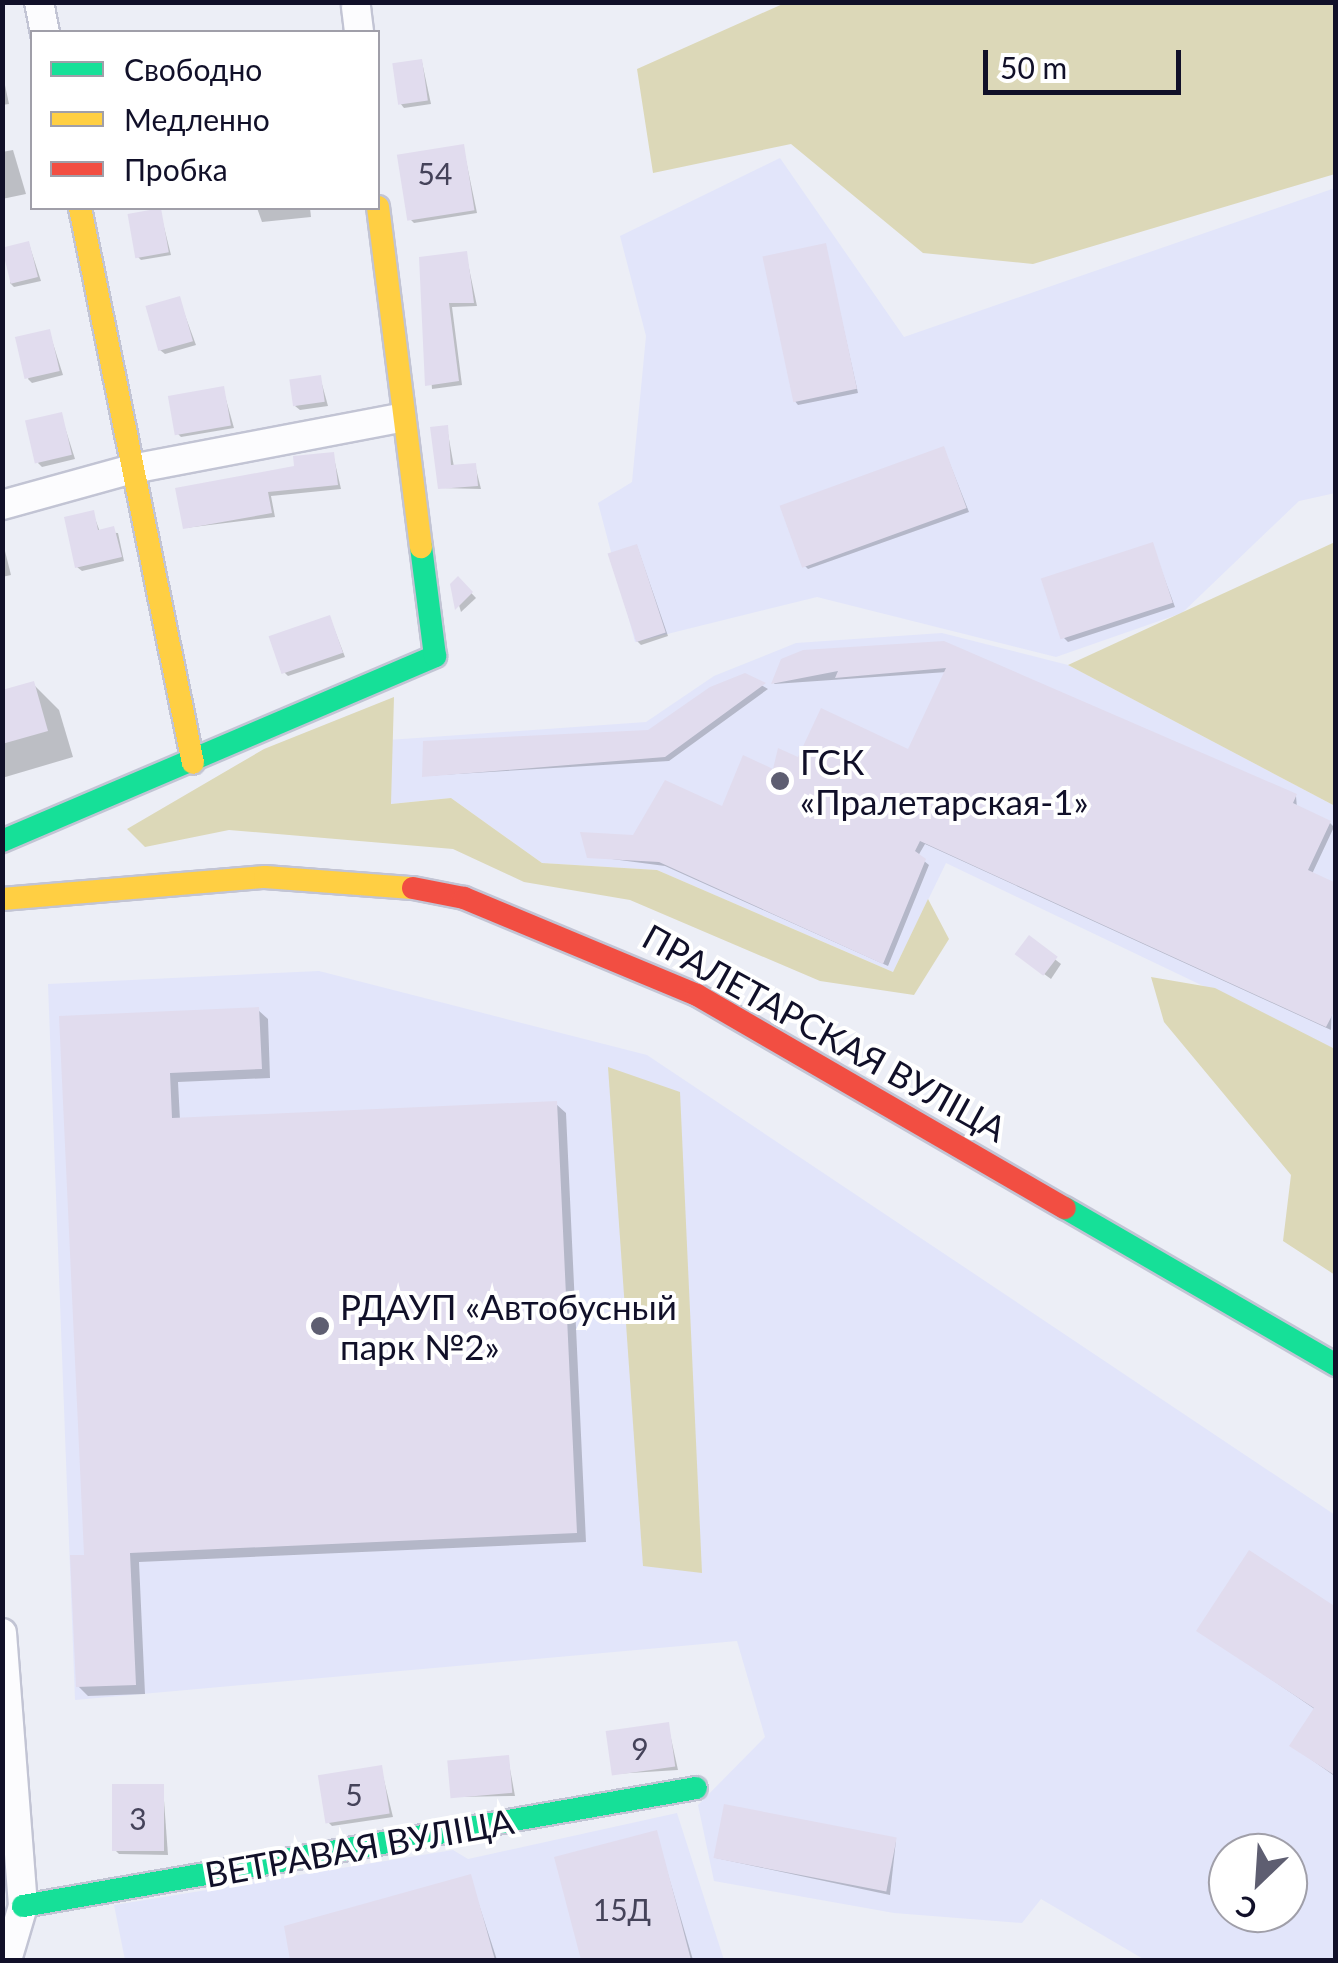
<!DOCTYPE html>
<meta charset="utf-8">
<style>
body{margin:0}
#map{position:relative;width:1338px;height:1963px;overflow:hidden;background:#eceef6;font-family:Lato,sans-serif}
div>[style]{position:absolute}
.built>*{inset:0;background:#e2e5fa}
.green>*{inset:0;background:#dcd8b8}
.shadow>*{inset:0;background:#0003}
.building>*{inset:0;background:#e1dcee;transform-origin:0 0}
.roads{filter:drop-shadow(2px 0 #c2c4d4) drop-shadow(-2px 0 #c2c4d4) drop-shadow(0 2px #c2c4d4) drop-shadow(0 -2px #c2c4d4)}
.street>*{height:28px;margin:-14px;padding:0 14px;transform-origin:14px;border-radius:14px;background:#fcfcfe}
.fast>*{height:22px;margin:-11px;padding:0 11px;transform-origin:11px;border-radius:11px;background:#16e098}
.slow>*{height:22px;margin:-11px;padding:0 11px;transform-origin:11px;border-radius:11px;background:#ffcf43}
.jam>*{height:22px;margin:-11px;padding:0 11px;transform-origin:11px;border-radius:11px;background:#f24e42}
.dots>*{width:28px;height:28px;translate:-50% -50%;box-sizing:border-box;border:5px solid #fff;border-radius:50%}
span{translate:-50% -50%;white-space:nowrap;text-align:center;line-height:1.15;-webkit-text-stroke:8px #fff;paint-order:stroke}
.number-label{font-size:30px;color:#45435a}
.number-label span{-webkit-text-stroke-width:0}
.poi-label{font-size:35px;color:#111029}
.left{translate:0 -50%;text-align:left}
.street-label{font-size:35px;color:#111029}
.frame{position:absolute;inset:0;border:5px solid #111029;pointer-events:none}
.legend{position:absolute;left:30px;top:30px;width:350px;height:180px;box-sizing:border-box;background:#fff;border:2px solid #a09fa9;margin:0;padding:12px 18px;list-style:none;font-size:30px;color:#111029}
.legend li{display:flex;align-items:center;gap:20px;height:50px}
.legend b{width:50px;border:2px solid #a09fa9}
.north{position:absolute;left:1208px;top:1833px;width:100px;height:100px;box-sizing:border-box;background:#fff;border:2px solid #a09fa9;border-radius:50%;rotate:205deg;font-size:28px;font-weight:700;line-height:40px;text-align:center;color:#111029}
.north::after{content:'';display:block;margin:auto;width:35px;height:45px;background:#5e5e71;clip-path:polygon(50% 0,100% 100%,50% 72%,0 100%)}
.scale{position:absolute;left:983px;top:50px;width:198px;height:45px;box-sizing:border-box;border:5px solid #111029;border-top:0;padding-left:12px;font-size:30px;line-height:35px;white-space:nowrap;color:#111029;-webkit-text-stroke:8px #fff;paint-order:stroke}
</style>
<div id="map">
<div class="built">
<div style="clip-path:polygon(780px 158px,904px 337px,1335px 188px,1335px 493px,1299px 501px,1182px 613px,1056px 657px,817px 597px,635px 642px,598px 503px,632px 482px,646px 336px,620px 236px)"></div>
<div style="clip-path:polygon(942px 633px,1068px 665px,1335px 806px,1335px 1049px,946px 863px,893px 972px,657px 870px,542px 863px,451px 798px,391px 804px,388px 740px,646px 722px,714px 676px,796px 643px)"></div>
<div style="clip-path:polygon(evenodd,319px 971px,647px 1055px,1335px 1515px,1335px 1960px,1145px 1960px,1041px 1899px,1022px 1923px,894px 1913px,714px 1881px,698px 1805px,765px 1737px,737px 1641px,75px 1700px,48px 984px,319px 971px,1228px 1853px,1288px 1853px,1288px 1913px,1228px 1913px,1228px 1853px)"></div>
<div style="clip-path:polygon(677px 1813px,724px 1960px,125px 1960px,114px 1905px,453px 1850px,468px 1859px)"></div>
</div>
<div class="green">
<div style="clip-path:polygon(785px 3px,1335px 3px,1335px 174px,1033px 264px,923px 253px,791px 144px,653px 173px,637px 69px)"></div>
<div style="clip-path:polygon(1335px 542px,1335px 806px,1068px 665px)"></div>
<div style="clip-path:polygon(394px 697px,391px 804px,451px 798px,542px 863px,657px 870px,893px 972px,928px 899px,949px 939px,914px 995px,820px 981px,630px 900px,524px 882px,453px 849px,229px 830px,145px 847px,127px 829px,264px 749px)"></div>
<div style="clip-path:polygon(1151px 977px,1215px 988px,1335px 1049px,1335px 1275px,1283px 1241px,1291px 1175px,1164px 1022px)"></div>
<div style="clip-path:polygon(608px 1067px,680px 1092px,702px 1573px,643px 1566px)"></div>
</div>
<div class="shadow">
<div style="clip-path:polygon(422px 62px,431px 104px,404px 108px,400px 103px)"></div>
<div style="clip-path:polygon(2px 71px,9px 104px,2px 105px)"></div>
<div style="clip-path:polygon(463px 146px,477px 213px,414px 223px,410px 219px)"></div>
<div style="clip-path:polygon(13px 150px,26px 194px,2px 199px,2px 152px)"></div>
<div style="clip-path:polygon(257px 208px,310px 208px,311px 217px,262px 222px)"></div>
<div style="clip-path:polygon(160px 211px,171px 255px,141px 260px,137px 256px)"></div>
<div style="clip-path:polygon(29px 244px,41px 281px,14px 287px,10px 283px)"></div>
<div style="clip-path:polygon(825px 246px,858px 393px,798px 405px,794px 400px)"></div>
<div style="clip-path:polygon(466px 254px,477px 306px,452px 307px,462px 385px,432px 389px,422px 259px)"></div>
<div style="clip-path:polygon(179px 299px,196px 345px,165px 354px,160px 350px)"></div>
<div style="clip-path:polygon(49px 331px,63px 375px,32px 383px,28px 379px)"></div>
<div style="clip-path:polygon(320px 377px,328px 406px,300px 410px,295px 406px)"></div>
<div style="clip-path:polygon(223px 389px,234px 428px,181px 437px,177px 433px)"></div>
<div style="clip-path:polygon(61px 415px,75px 459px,42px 467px,38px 463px)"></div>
<div style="clip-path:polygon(447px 428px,454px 467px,475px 465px,481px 489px,440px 488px)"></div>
<div style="clip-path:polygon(944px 449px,969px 512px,808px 569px,804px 565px)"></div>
<div style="clip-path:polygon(333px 454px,341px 489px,271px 496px,275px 517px,185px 528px)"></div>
<div style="clip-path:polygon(93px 513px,100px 532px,118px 533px,124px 561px,82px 571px,77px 567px)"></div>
<div style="clip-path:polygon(2px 539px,11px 575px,2px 577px)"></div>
<div style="clip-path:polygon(1152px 545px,1175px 607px,1068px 642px,1064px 638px)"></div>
<div style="clip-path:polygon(637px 546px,668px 636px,641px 645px,637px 641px)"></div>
<div style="clip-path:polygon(458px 579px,476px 598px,461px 612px,453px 585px)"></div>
<div style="clip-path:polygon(330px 618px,345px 657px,288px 676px,284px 672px)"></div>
<div style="clip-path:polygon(944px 643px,1296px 796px,1297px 808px,1330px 823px,1334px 827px,1312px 874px,1336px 886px,1331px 1030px,925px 844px,918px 856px,929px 865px,888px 966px,665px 866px,589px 856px,723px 809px,799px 760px,909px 752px,947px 672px,774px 684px,783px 661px)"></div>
<div style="clip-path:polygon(745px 676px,768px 689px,669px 761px,424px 776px,649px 733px)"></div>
<div style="clip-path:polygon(33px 684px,59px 710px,73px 757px,2px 778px,2px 692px)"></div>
<div style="clip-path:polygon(1029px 939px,1061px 964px,1051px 979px,1022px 958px)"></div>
<div style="clip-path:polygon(258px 1010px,268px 1019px,270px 1078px,178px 1082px,180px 1120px,556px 1104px,566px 1113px,586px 1542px,139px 1562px,145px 1694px,88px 1696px,78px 1686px,86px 1557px,61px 1018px)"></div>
<div style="clip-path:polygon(1336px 1610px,1336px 1777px,1292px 1746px,1316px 1710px,1199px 1630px)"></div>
<div style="clip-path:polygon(668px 1725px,678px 1770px,614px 1774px)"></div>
<div style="clip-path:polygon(508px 1758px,515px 1796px,453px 1797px)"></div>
<div style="clip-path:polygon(381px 1768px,393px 1817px,332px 1826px,328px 1822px)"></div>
<div style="clip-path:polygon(163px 1787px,168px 1855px,119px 1854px,115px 1850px)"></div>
<div style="clip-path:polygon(656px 1833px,693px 1960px,583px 1960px,557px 1859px)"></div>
<div style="clip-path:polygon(896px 1840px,890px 1895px,716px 1858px)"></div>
<div style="clip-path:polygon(470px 1877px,497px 1960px,292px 1960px,287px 1928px)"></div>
</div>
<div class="building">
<div style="left:422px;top:59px;width:42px;height:30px;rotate:82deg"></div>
<div style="left:464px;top:144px;width:67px;height:68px;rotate:81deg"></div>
<div style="left:161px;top:208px;width:45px;height:34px;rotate:80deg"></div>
<div style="left:29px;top:241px;width:37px;height:28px;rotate:76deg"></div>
<div style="left:826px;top:243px;width:149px;height:65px;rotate:78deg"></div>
<div style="clip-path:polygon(467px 251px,474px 303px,449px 303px,459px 381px,425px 386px,419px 257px)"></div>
<div style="left:180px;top:296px;width:47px;height:36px;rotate:74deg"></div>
<div style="left:50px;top:329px;width:43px;height:36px;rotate:77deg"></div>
<div style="left:321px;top:375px;width:27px;height:32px;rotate:82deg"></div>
<div style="left:224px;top:386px;width:40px;height:57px;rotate:80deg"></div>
<div style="left:62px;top:412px;width:44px;height:38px;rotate:77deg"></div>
<div style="clip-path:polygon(448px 425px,451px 465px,476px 463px,478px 486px,438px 489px,430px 427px)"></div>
<div style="left:944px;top:446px;width:66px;height:175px;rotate:70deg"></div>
<div style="clip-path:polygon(334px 452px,338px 485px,268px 492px,272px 513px,183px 529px,175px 488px,294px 466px,293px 456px)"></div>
<div style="clip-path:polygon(94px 510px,98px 530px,114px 526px,122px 557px,75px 568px,64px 517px)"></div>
<div style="left:1153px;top:542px;width:64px;height:118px;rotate:72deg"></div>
<div style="left:637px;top:544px;width:93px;height:31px;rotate:72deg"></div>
<div style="clip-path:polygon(458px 576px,473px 592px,455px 610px,450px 584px)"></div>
<div style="left:330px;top:615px;width:40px;height:65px;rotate:71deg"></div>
<div style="clip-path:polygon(944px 641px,1297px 794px,1293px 803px,1331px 821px,1308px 870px,1336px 883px,1336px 1008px,1326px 1027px,920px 841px,915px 851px,926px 859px,883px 964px,659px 862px,587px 858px,580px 832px,633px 835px,665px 780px,722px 806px,743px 755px,773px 769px,778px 748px,798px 757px,821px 708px,908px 749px,946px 668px,835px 678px,838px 671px,771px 684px,781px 659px,803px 650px)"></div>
<div style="clip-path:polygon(745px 673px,766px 683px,665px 757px,422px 777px,423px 741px,648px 730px,710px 687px)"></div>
<div style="clip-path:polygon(34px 681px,48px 731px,2px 744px,2px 690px)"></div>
<div style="left:1029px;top:935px;width:36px;height:24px;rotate:37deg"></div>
<div style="clip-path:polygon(259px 1007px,262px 1069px,170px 1073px,172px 1118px,557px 1101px,577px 1533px,130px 1553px,136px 1685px,76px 1687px,70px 1555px,84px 1555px,59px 1016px)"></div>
<div style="clip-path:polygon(1249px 1550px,1336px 1607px,1336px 1776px,1289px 1746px,1314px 1708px,1196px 1631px)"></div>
<div style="left:669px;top:1722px;width:45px;height:64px;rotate:82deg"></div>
<div style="left:509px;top:1755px;width:38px;height:62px;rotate:85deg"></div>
<div style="left:382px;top:1765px;width:49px;height:65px;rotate:81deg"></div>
<div style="left:112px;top:1784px;width:52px;height:67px"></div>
<div style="left:724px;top:1804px;width:176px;height:55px;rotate:11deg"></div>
<div style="clip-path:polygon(657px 1830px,691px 1960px,581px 1960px,554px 1857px)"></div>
<div style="clip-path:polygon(471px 1874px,495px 1960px,290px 1960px,284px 1926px)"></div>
</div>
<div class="roads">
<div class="street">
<div style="left:39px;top:2px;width:31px;rotate:79deg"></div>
<div style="left:356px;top:7px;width:25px;rotate:83deg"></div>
<div style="left:2px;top:505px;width:135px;rotate:-15.5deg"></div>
<div style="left:132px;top:469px;width:273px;rotate:-10.8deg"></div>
<div style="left:2px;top:1633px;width:274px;rotate:85.6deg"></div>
<div style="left:23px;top:1906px;width:56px;rotate:106.5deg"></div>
</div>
<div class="fast">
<div style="left:2px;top:841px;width:471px;rotate:-23.1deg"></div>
<div style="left:435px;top:656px;width:110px;rotate:-97.3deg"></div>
<div style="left:1065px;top:1208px;width:313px;rotate:30.1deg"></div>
<div style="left:23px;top:1906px;width:683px;rotate:-9.94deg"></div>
</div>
<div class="slow">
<div style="left:378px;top:207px;width:343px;rotate:82.8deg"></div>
<div style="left:80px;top:208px;width:566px;rotate:78.49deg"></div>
<div style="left:2px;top:899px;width:264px;rotate:-4.8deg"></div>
<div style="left:265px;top:877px;width:148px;rotate:4.3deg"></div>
</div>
<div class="jam">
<div style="left:413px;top:888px;width:52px;rotate:11.1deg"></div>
<div style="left:464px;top:898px;width:252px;rotate:22.6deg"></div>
<div style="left:697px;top:995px;width:425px;rotate:30.1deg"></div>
</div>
</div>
<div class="dots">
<div style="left:780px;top:781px;background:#5e5e71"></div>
<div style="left:320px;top:1326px;background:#5e5e71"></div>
</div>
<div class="number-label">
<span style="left:435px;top:173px">54</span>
<span style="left:640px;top:1748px">9</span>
<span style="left:354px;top:1794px">5</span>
<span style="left:138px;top:1818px">3</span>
<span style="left:622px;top:1909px">15Д</span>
</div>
<div class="poi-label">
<span class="left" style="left:800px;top:781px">ГСК<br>«Пралетарская-1»</span>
<span class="left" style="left:340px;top:1326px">РДАУП «Автобусный<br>парк №2»</span>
</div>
<div class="street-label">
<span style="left:825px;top:1032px;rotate:29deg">ПРАЛЕТАРСКАЯ ВУЛІЦА</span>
<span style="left:359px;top:1847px;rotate:-10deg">ВЕТРАВАЯ ВУЛІЦА</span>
</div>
<div class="frame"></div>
<ul class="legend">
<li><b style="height:12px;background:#16e098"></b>Свободно</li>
<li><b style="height:12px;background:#ffcf43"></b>Медленно</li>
<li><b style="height:12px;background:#f24e42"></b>Пробка</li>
</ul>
<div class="north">С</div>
<div class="scale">50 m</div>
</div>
